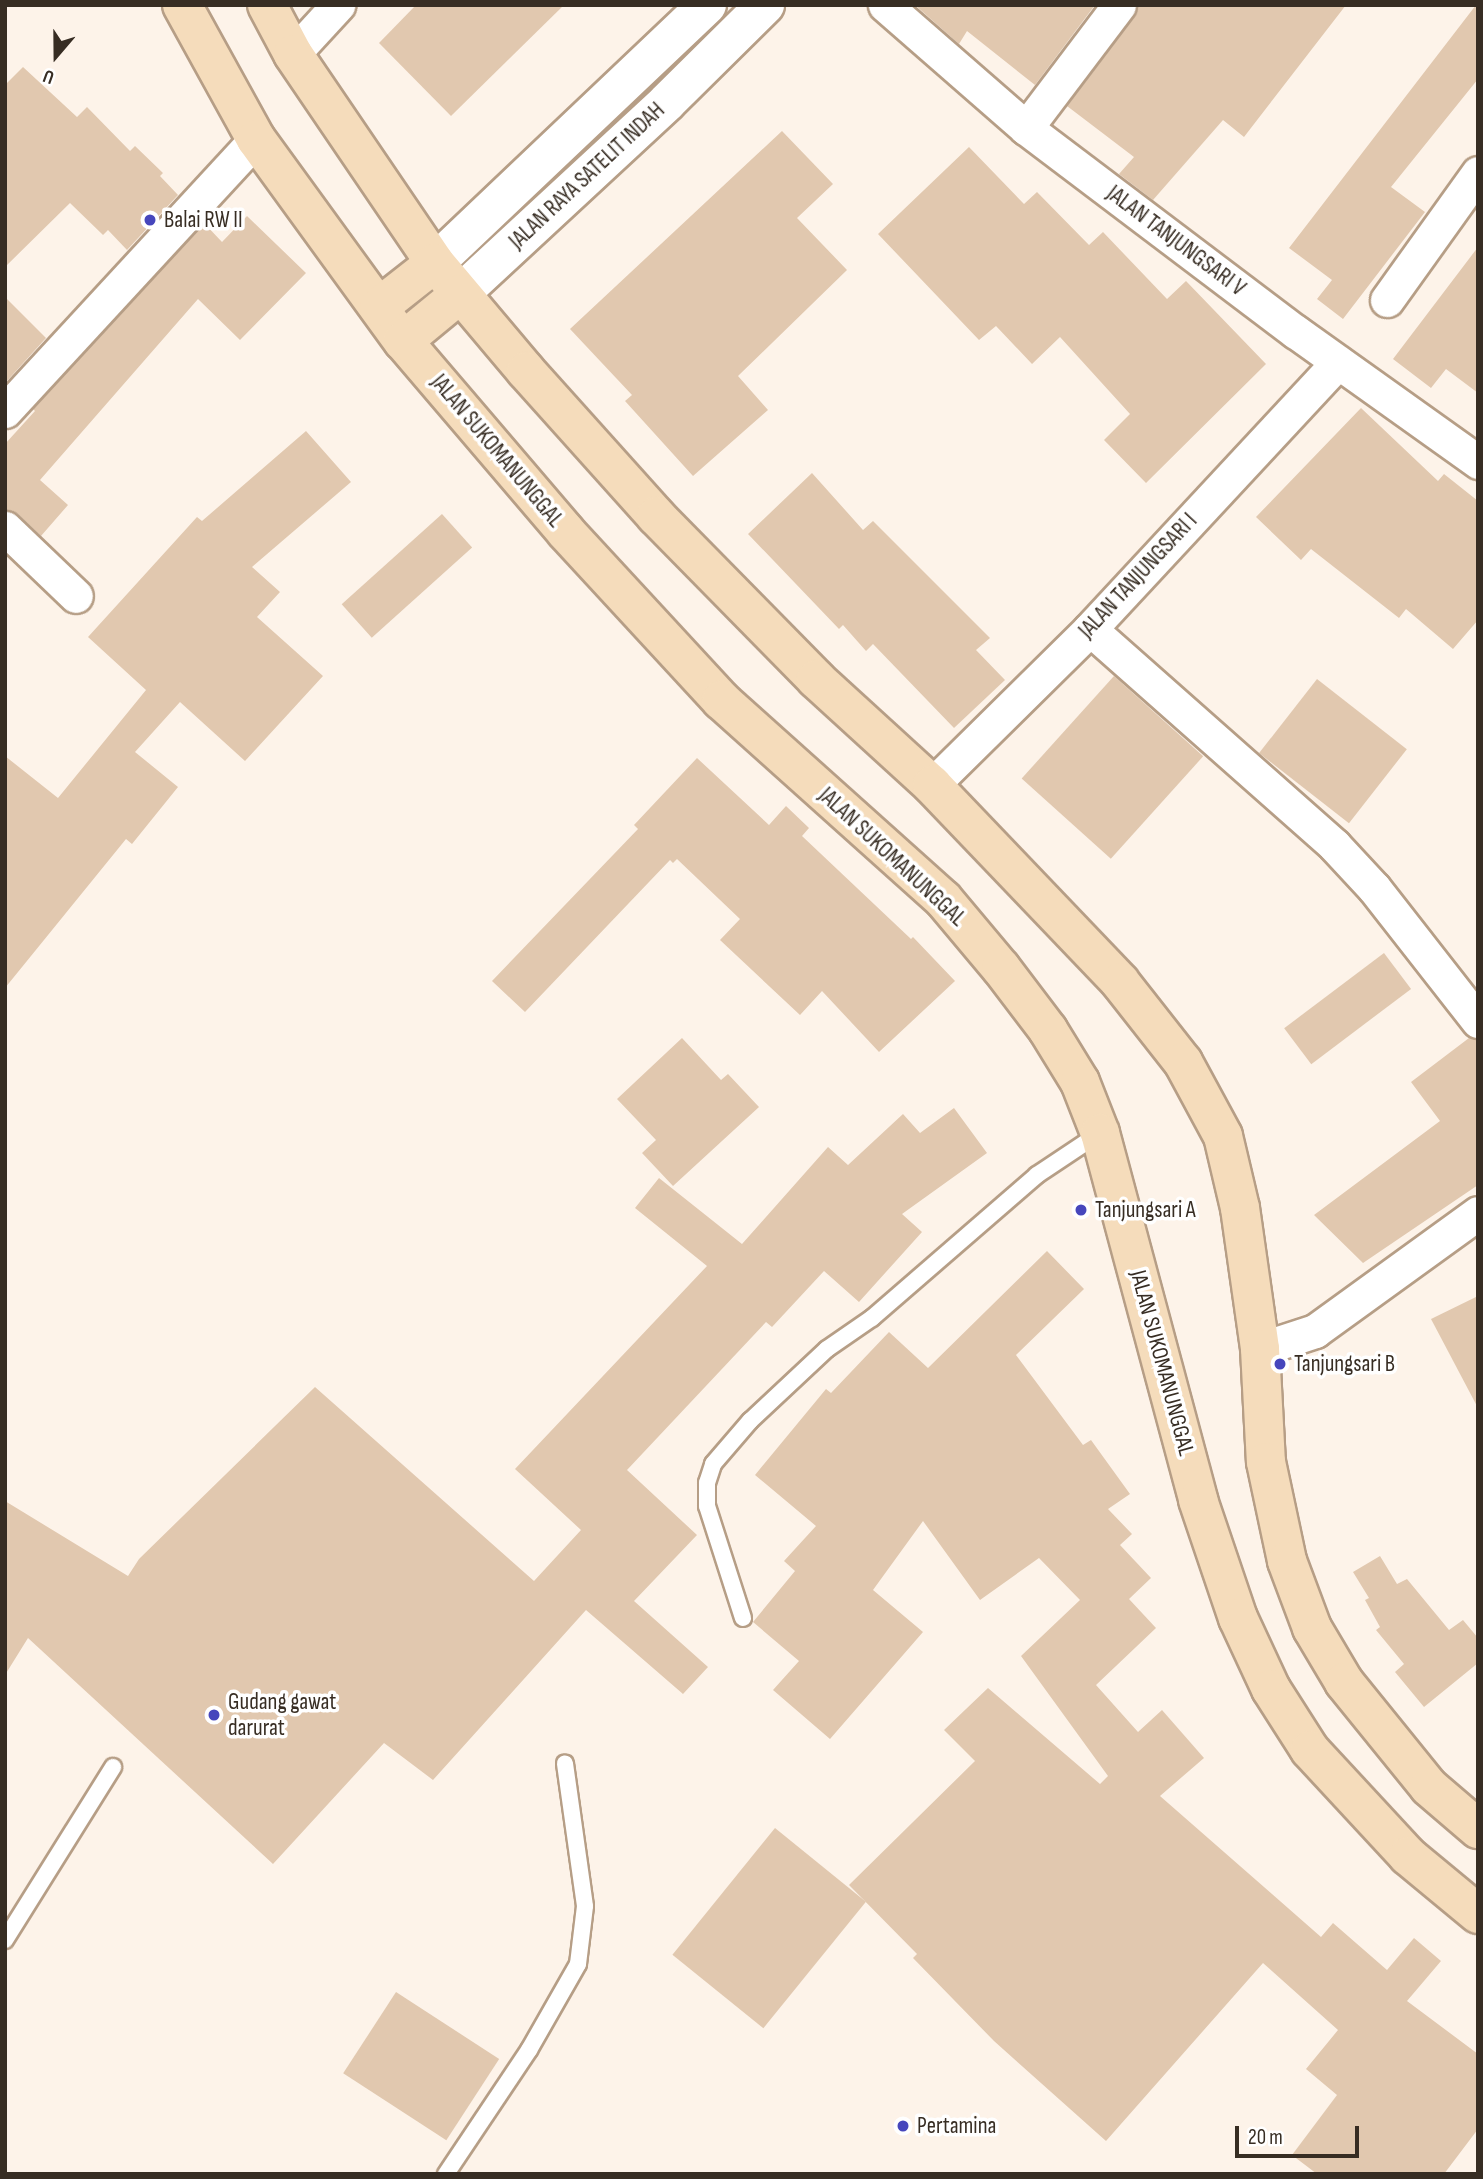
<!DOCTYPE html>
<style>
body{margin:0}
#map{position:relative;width:1483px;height:2179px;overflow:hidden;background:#fdf3e9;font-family:"Sofia Sans Condensed",sans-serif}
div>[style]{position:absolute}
.building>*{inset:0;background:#e1c8af;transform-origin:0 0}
.roads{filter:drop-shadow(2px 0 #b69e86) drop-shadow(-2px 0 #b69e86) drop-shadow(0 2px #b69e86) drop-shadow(0 -2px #b69e86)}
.service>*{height:16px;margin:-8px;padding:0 8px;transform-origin:8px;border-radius:8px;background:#fff}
.minor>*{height:33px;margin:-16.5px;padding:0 16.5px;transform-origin:16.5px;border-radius:16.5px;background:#fff}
.tertiary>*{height:38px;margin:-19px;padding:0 19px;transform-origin:19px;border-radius:19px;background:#fff}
.secondary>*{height:38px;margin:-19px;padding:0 19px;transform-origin:19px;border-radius:19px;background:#f5dcbb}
.dots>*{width:19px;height:19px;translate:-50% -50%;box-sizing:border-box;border:4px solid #fff;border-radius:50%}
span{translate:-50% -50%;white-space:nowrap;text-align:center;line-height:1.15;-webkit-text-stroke:7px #fff;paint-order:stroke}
.street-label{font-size:23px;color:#372d23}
.poi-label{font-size:23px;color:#372d23}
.left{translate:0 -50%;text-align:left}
.frame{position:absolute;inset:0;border:7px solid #372d23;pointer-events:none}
.north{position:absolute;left:21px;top:21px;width:70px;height:70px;-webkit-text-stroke:5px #fff;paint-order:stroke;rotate:200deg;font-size:19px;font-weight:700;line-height:28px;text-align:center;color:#372d23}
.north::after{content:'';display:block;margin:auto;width:24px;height:32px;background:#372d23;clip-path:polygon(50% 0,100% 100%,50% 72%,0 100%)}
.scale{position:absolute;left:1235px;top:2126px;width:124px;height:32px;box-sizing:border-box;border:4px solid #372d23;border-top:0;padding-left:9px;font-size:21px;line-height:24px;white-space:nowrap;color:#372d23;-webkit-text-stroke:5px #fff;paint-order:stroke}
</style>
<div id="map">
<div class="building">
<div style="clip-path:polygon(416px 5px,564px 5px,451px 116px,379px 43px)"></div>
<div style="clip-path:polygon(915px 5px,1095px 5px,1035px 85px,967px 31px,959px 44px)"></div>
<div style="clip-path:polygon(1138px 5px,1346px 5px,1244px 137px,1223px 120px,1153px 200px,1119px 174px,1134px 157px,1067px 106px,1134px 17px)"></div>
<div style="clip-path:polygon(1476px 5px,1478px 79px,1391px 187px,1425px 212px,1343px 319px,1317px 299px,1332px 280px,1289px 248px)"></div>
<div style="clip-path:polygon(23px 67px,77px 117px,87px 107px,130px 151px,135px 146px,163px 173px,160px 176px,178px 195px,127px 250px,108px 230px,103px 235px,70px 203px,5px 267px,5px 85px)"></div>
<div style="clip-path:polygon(782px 131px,833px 184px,797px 218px,847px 270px,738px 376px,768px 410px,693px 476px,625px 401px,632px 395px,570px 329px)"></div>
<div style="clip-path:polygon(969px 147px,1024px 204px,1037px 192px,1089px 245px,1103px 232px,1167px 299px,1186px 281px,1266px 364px,1146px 483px,1104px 440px,1130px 414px,1060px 337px,1032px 364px,996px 326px,979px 340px,878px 234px)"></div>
<div style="clip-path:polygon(247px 216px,306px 273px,240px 340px,198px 299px,40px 480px,68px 505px,41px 536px,18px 514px,5px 509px,5px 444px,35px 411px,33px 409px,204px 223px,222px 242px)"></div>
<div style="clip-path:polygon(1478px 247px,1478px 393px,1446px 369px,1431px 388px,1393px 359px)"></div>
<div style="clip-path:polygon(5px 297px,46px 338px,6px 382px,5px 382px)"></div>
<div style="clip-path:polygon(1361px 408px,1438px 481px,1444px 474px,1478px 501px,1478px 620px,1453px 649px,1406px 609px,1399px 618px,1311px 549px,1301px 560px,1256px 517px)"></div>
<div style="clip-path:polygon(306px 431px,351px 482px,252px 567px,280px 592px,257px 617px,323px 676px,245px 761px,180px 702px,135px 752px,178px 787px,132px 844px,126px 839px,5px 988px,5px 756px,58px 798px,146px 690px,88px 637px,197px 517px,202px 521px)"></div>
<div style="clip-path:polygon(812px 473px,863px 530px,873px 521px,990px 638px,976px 650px,1005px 680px,954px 728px,873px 644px,866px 651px,843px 625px,839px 629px,748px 534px)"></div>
<div style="left:442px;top:514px;width:45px;height:135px;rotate:48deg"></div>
<div style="left:1114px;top:676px;width:120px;height:138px;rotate:42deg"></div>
<div style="left:1317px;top:679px;width:114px;height:94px;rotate:38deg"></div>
<div style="clip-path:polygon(697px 758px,769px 825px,786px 806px,809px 828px,802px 836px,911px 939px,913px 937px,955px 981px,879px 1052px,822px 991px,800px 1015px,720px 940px,740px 919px,677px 859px,673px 863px,670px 860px,525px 1012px,492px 981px,638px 829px,634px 825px)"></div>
<div style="left:1384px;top:953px;width:45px;height:125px;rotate:53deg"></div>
<div style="clip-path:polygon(682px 1038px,721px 1080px,728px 1074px,759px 1107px,673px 1186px,642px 1153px,656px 1140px,617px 1099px)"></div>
<div style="clip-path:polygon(1469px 1038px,1478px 1040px,1478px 1185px,1363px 1263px,1314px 1215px,1440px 1121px,1411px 1082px)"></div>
<div style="clip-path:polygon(954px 1108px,987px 1153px,902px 1214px,922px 1232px,859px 1302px,824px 1271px,772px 1327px,766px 1322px,627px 1470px,697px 1535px,634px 1601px,708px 1667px,683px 1694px,586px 1610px,433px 1780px,384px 1743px,273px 1864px,28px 1638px,5px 1675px,5px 1501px,128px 1576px,139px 1559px,315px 1387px,534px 1581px,581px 1530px,515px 1469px,707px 1266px,635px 1208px,659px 1178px,742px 1244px,828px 1147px,848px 1165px,903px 1114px,920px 1133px)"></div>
<div style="clip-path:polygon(1047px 1251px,1084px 1289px,1016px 1355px,1083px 1445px,1091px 1440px,1130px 1494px,1108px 1509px,1132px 1534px,1120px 1545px,1151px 1578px,1129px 1599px,1156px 1628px,1096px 1685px,1138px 1732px,1162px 1710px,1204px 1758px,1160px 1796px,1321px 1937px,1333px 1923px,1387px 1970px,1414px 1938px,1441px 1961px,1407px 2001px,1478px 2054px,1478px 2129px,1444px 2174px,1317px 2174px,1292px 2155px,1337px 2095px,1306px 2069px,1338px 2030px,1263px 1963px,1106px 2141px,994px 2041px,913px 1958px,917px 1954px,849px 1885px,975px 1761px,944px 1730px,988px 1688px,1100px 1784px,1108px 1776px,1021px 1656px,1080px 1600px,1039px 1558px,980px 1600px,923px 1521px,873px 1590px,923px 1632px,830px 1739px,773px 1690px,799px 1661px,753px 1622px,795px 1571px,784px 1561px,816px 1526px,755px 1475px,826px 1389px,831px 1393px,889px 1332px,928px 1368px)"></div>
<div style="clip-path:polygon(1478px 1296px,1478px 1408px,1431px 1319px)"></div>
<div style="clip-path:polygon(1380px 1556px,1397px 1584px,1407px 1579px,1449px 1630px,1463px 1620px,1478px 1638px,1478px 1663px,1424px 1707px,1395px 1672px,1404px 1664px,1376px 1630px,1380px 1627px,1365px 1600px,1369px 1598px,1353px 1572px)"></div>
<div style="left:775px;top:1828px;width:117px;height:163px;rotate:39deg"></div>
<div style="left:396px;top:1992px;width:123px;height:97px;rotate:33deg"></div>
</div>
<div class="roads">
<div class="service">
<div style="left:743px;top:1618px;width:118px;rotate:-107.8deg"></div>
<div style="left:707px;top:1506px;width:23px;rotate:-90deg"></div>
<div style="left:707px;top:1483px;width:20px;rotate:-72deg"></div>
<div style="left:713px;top:1464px;width:57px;rotate:-49.3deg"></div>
<div style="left:750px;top:1421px;width:105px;rotate:-43.1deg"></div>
<div style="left:827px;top:1349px;width:55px;rotate:-34.6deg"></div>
<div style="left:872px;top:1318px;width:218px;rotate:-40.9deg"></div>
<div style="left:1037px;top:1175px;width:76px;rotate:-33.7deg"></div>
<div style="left:5px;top:1940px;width:204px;rotate:-58deg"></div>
<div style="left:446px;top:2174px;width:149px;rotate:-56.2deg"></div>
<div style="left:529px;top:2050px;width:99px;rotate:-60.3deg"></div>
<div style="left:578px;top:1964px;width:58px;rotate:-83.1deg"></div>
<div style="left:585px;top:1906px;width:144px;rotate:-98deg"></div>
</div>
<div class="minor">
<div style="left:885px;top:5px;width:187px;rotate:41.1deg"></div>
<div style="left:1026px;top:128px;width:338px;rotate:37.1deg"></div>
<div style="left:1296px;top:332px;width:224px;rotate:35.5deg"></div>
<div style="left:293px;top:54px;width:67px;rotate:-47.4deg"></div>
<div style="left:1026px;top:128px;width:154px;rotate:-52.9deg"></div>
<div style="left:1387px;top:300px;width:156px;rotate:-54.4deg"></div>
<div style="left:5px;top:411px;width:370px;rotate:-47.3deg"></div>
<div style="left:5px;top:528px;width:98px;rotate:43.8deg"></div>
<div style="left:1090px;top:629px;width:326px;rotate:41.5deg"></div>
<div style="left:1334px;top:845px;width:59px;rotate:47.1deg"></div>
<div style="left:1374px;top:888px;width:169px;rotate:52deg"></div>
<div style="left:932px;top:785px;width:222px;rotate:-44.6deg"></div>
<div style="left:1090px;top:629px;width:364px;rotate:-47.1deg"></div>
<div style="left:1260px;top:1349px;width:58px;rotate:-18.1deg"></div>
<div style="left:1315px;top:1331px;width:201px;rotate:-35.9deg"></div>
</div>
<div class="tertiary">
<div style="left:435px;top:263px;width:375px;rotate:-43.5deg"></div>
<div style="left:460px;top:294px;width:282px;rotate:-42.8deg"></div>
<div style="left:667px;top:102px;width:138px;rotate:-44.7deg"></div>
</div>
<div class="secondary">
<div style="left:182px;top:5px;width:153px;rotate:61.1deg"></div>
<div style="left:256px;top:139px;width:250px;rotate:54deg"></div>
<div style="left:403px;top:341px;width:251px;rotate:49.5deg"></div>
<div style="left:566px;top:532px;width:229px;rotate:47.3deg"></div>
<div style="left:721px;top:700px;width:298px;rotate:41.9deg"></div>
<div style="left:943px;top:899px;width:90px;rotate:50deg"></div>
<div style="left:1001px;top:968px;width:78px;rotate:52.8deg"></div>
<div style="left:1048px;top:1030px;width:61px;rotate:58.4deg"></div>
<div style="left:1080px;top:1082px;width:55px;rotate:68.6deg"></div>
<div style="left:1100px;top:1133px;width:380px;rotate:75deg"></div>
<div style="left:1198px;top:1500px;width:125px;rotate:71.3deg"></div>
<div style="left:1238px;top:1618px;width:78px;rotate:65.1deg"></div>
<div style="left:1271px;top:1689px;width:72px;rotate:57.4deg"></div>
<div style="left:1310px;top:1750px;width:144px;rotate:47.2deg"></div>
<div style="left:1408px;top:1856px;width:91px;rotate:39.6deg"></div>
<div style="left:267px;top:5px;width:55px;rotate:62deg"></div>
<div style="left:293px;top:54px;width:253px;rotate:55.8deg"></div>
<div style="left:435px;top:263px;width:141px;rotate:49.9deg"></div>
<div style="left:526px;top:371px;width:195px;rotate:48.1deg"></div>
<div style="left:656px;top:516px;width:228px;rotate:45.5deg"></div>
<div style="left:816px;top:679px;width:157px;rotate:42.4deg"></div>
<div style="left:932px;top:785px;width:272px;rotate:46.3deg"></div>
<div style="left:1120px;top:982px;width:102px;rotate:51.8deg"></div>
<div style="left:1183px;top:1062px;width:84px;rotate:61.6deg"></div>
<div style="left:1223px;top:1136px;width:74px;rotate:76.7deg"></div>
<div style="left:1240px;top:1208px;width:142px;rotate:81.9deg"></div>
<div style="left:1260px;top:1349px;width:113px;rotate:87deg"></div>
<div style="left:1266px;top:1462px;width:101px;rotate:78deg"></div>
<div style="left:1287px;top:1561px;width:72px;rotate:69.5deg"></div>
<div style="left:1312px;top:1628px;width:63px;rotate:59.3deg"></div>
<div style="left:1344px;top:1682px;width:135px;rotate:51deg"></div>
<div style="left:1429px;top:1787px;width:65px;rotate:40.6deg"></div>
<div style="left:379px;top:307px;width:71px;rotate:-38.2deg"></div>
<div style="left:403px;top:341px;width:74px;rotate:-39.5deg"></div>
</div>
</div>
<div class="dots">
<div style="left:150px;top:220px;background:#4646bc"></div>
<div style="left:1081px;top:1210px;background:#4646bc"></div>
<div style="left:1280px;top:1364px;background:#4646bc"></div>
<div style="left:214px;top:1715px;background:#4646bc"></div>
<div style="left:903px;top:2126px;background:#4646bc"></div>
</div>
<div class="street-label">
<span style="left:587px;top:176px;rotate:-43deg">JALAN RAYA SATELIT INDAH</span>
<span style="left:1176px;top:241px;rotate:37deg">JALAN TANJUNGSARI V</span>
<span style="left:497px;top:451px;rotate:50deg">JALAN SUKOMANUNGGAL</span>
<span style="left:1138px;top:576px;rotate:-47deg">JALAN TANJUNGSARI I</span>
<span style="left:892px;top:857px;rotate:43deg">JALAN SUKOMANUNGGAL</span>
<span style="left:1162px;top:1363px;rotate:75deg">JALAN SUKOMANUNGGAL</span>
</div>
<div class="poi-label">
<span class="left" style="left:164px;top:220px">Balai RW II</span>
<span class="left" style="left:1095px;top:1210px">Tanjungsari A</span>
<span class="left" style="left:1294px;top:1364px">Tanjungsari B</span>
<span class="left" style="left:228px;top:1715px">Gudang gawat<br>darurat</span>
<span class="left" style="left:917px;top:2126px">Pertamina</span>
</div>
<div class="frame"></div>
<div class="north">U</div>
<div class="scale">20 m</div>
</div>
